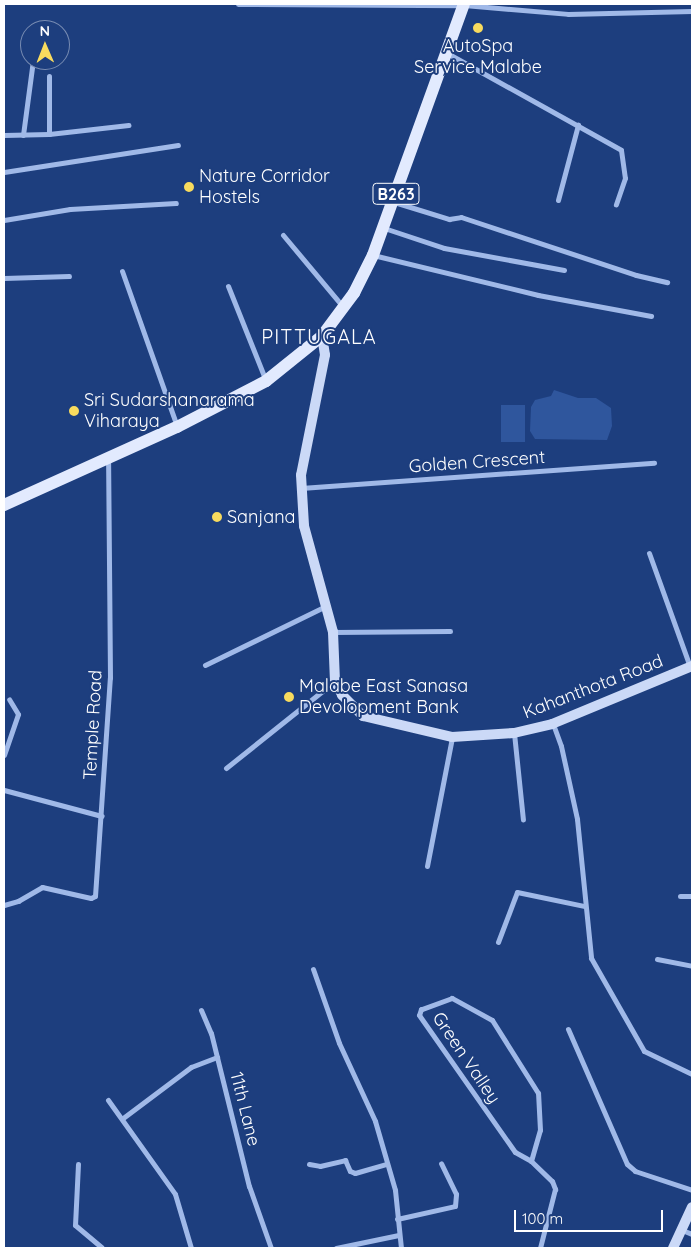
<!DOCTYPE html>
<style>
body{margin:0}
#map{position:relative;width:696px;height:1252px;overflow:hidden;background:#1d3e7e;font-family:Quicksand,sans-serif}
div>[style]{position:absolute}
.green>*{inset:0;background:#2f569d;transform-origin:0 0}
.street>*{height:5px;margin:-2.5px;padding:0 2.5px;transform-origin:2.5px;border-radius:2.5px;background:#a0b9e8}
.secondary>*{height:10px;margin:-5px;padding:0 5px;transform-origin:5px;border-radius:5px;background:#cbd9f7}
.primary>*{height:12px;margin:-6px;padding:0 6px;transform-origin:6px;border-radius:6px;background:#e2eafe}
.dots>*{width:14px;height:14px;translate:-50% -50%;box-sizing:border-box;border:2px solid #1d3e7e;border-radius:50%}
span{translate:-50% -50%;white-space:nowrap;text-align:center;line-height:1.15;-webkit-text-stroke:4px #1d3e7e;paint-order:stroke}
.shield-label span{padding:1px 4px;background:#1d3e7e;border:1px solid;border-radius:4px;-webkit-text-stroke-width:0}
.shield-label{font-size:16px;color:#fff;font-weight:700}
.poi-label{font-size:18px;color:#fff}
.left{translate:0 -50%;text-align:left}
.street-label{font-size:18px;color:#fff}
.quarter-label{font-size:20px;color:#fff;letter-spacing:1px}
.frame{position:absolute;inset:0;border:5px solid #fff;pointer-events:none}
.north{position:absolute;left:20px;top:20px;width:50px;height:50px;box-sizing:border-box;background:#1d3e7e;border:1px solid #778bb2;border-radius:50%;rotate:359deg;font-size:14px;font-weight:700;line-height:20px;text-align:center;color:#fff}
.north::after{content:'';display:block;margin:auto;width:18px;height:22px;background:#f8db5e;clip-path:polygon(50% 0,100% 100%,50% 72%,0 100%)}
.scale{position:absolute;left:514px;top:1210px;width:149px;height:22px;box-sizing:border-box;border:2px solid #fff;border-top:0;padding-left:6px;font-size:15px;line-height:18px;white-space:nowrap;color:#fff;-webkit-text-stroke:4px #1d3e7e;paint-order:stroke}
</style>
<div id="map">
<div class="green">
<div style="clip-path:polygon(554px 390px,578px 398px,596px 398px,611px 408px,612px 426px,607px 440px,535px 439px,530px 431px,531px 407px,535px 400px,551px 396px)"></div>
<div style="left:501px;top:405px;width:24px;height:37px"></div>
</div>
<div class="street">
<div style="left:238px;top:4px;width:226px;rotate:0.3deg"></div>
<div style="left:464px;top:5px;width:104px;rotate:4.9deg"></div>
<div style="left:568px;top:14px;width:124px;rotate:-1.4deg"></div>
<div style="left:447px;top:53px;width:199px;rotate:29.1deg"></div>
<div style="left:621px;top:150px;width:28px;rotate:82deg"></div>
<div style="left:625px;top:178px;width:28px;rotate:109deg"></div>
<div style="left:49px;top:134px;width:58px;rotate:-90deg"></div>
<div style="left:4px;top:135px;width:45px;rotate:-1.3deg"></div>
<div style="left:49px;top:134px;width:80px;rotate:-6.5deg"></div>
<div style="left:23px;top:135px;width:76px;rotate:-82.4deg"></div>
<div style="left:4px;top:172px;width:176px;rotate:-8.8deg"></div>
<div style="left:558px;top:200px;width:78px;rotate:-75.1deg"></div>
<div style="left:394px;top:202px;width:58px;rotate:17.2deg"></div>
<div style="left:449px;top:219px;width:12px;rotate:-9deg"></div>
<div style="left:461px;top:217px;width:184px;rotate:18.3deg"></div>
<div style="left:636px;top:275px;width:32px;rotate:13deg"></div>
<div style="left:4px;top:220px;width:67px;rotate:-9.5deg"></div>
<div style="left:70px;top:209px;width:106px;rotate:-3.2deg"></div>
<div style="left:384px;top:228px;width:63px;rotate:18.4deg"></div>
<div style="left:444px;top:248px;width:122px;rotate:10.4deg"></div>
<div style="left:283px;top:235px;width:95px;rotate:50.1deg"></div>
<div style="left:373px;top:255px;width:170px;rotate:13.6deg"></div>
<div style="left:538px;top:295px;width:115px;rotate:10.5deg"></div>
<div style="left:122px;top:271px;width:164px;rotate:70.5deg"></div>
<div style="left:4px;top:278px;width:65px;rotate:-1.8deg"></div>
<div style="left:228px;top:286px;width:102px;rotate:68.2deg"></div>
<div style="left:301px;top:488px;width:354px;rotate:-4.1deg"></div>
<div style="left:649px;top:553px;width:121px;rotate:70.2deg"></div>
<div style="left:333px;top:632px;width:117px;rotate:-0.5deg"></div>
<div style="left:205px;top:665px;width:135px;rotate:-26deg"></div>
<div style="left:553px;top:724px;width:23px;rotate:70deg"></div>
<div style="left:561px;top:746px;width:75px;rotate:77.6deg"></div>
<div style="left:577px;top:819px;width:140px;rotate:84.2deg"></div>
<div style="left:591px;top:958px;width:107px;rotate:60.3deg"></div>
<div style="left:644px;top:1051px;width:53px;rotate:25.6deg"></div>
<div style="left:514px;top:733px;width:87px;rotate:84.1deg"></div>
<div style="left:4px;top:755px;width:43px;rotate:-71.1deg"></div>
<div style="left:18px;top:714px;width:17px;rotate:-121deg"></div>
<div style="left:226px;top:768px;width:139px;rotate:-38.6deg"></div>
<div style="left:4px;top:790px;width:101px;rotate:14.9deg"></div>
<div style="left:427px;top:866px;width:131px;rotate:-79deg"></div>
<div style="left:680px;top:896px;width:12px"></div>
<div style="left:4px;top:905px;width:15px;rotate:-16deg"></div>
<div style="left:18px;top:901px;width:28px;rotate:-30deg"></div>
<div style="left:42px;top:887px;width:50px;rotate:12.7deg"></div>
<div style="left:91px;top:898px;width:4px;rotate:-27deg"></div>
<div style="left:95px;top:896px;width:219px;rotate:-86.1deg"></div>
<div style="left:110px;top:678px;width:219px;rotate:-90.5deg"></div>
<div style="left:498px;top:942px;width:53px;rotate:-69.2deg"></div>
<div style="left:517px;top:892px;width:68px;rotate:11.8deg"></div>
<div style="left:657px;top:959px;width:36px;rotate:11deg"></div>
<div style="left:313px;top:969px;width:78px;rotate:70.6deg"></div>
<div style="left:339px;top:1043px;width:86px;rotate:65.2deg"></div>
<div style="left:375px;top:1121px;width:72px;rotate:73.8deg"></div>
<div style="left:395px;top:1190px;width:58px;rotate:84.1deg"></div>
<div style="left:201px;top:1010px;width:25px;rotate:67deg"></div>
<div style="left:211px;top:1033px;width:158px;rotate:76.1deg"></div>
<div style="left:249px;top:1186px;width:66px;rotate:70.5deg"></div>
<div style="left:568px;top:1029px;width:147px;rotate:66.4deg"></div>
<div style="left:627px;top:1164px;width:11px;rotate:41deg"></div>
<div style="left:635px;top:1171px;width:60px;rotate:18.4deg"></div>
<div style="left:108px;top:1100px;width:115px;rotate:54.5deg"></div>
<div style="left:175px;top:1194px;width:56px;rotate:73.5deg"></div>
<div style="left:123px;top:1118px;width:85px;rotate:-36.9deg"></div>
<div style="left:191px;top:1067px;width:28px;rotate:-21deg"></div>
<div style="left:531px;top:1161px;width:32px;rotate:-74deg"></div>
<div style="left:540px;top:1130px;width:37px;rotate:-93deg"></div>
<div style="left:538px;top:1093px;width:86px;rotate:-122.2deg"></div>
<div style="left:492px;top:1020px;width:46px;rotate:-151.2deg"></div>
<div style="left:452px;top:998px;width:33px;rotate:160deg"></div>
<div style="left:421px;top:1009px;width:6px;rotate:108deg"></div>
<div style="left:419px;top:1015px;width:167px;rotate:55deg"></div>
<div style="left:515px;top:1152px;width:18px;rotate:29deg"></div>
<div style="left:531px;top:1161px;width:29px;rotate:44deg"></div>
<div style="left:552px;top:1181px;width:9px;rotate:69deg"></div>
<div style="left:555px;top:1189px;width:61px;rotate:104.3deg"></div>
<div style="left:78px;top:1164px;width:61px;rotate:92.8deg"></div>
<div style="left:75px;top:1225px;width:35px;rotate:40deg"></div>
<div style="left:309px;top:1164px;width:11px;rotate:10deg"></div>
<div style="left:320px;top:1166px;width:26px;rotate:-13deg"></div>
<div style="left:345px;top:1160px;width:12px;rotate:66deg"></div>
<div style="left:350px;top:1171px;width:5px;rotate:22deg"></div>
<div style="left:355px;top:1173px;width:32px;rotate:-16deg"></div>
<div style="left:397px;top:1219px;width:59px;rotate:-12.6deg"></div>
<div style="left:455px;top:1206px;width:12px;rotate:-85deg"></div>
<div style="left:456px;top:1194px;width:34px;rotate:-116deg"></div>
<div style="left:682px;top:1230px;width:11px;rotate:22deg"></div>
<div style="left:336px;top:1248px;width:64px;rotate:-11.7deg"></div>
</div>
<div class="secondary">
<div style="left:322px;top:336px;width:19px;rotate:81deg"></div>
<div style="left:325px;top:355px;width:122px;rotate:101.3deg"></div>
<div style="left:301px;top:475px;width:51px;rotate:86.6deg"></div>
<div style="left:304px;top:526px;width:110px;rotate:74.7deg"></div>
<div style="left:333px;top:632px;width:49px;rotate:87.7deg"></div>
<div style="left:335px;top:681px;width:16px;rotate:63deg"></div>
<div style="left:342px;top:695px;width:30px;rotate:45deg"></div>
<div style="left:363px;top:716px;width:91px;rotate:13.3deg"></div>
<div style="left:452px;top:737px;width:62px;rotate:-3.7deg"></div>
<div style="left:514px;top:733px;width:39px;rotate:-13deg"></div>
<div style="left:552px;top:724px;width:152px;rotate:-22.5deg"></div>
<div style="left:673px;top:1248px;width:45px;rotate:-65.1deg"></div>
</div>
<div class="primary">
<div style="left:4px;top:505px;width:190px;rotate:-24.3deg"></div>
<div style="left:177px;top:427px;width:100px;rotate:-27.3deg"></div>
<div style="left:266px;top:381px;width:72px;rotate:-38.8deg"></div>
<div style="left:322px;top:336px;width:54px;rotate:-53.3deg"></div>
<div style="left:354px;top:293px;width:42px;rotate:-63.4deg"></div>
<div style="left:373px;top:255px;width:267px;rotate:-70.1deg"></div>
</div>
<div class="dots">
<div style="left:478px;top:28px;background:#f8db5e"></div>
<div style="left:189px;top:187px;background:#f8db5e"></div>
<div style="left:74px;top:411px;background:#f8db5e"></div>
<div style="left:217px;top:517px;background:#f8db5e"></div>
<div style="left:289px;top:697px;background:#f8db5e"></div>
</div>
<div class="shield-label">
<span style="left:396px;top:194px">B263</span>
</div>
<div class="poi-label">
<span style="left:478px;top:57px">AutoSpa<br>Service Malabe</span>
<span class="left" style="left:199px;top:187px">Nature Corridor<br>Hostels</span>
<span class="left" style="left:84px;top:411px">Sri Sudarshanarama<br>Viharaya</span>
<span class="left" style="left:227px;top:517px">Sanjana</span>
<span class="left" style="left:299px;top:697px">Malabe East Sanasa<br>Devolopment Bank</span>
</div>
<div class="street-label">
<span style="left:477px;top:462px;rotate:-4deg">Golden Crescent</span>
<span style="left:593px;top:687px;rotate:-21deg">Kahanthota Road</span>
<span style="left:93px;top:725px;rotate:-87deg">Temple Road</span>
<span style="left:466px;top:1058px;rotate:56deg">Green Valley</span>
<span style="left:245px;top:1109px;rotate:76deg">11th Lane</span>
</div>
<div class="quarter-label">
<span style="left:319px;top:336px">PITTUGALA</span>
</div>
<div class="frame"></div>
<div class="north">N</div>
<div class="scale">100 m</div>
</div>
